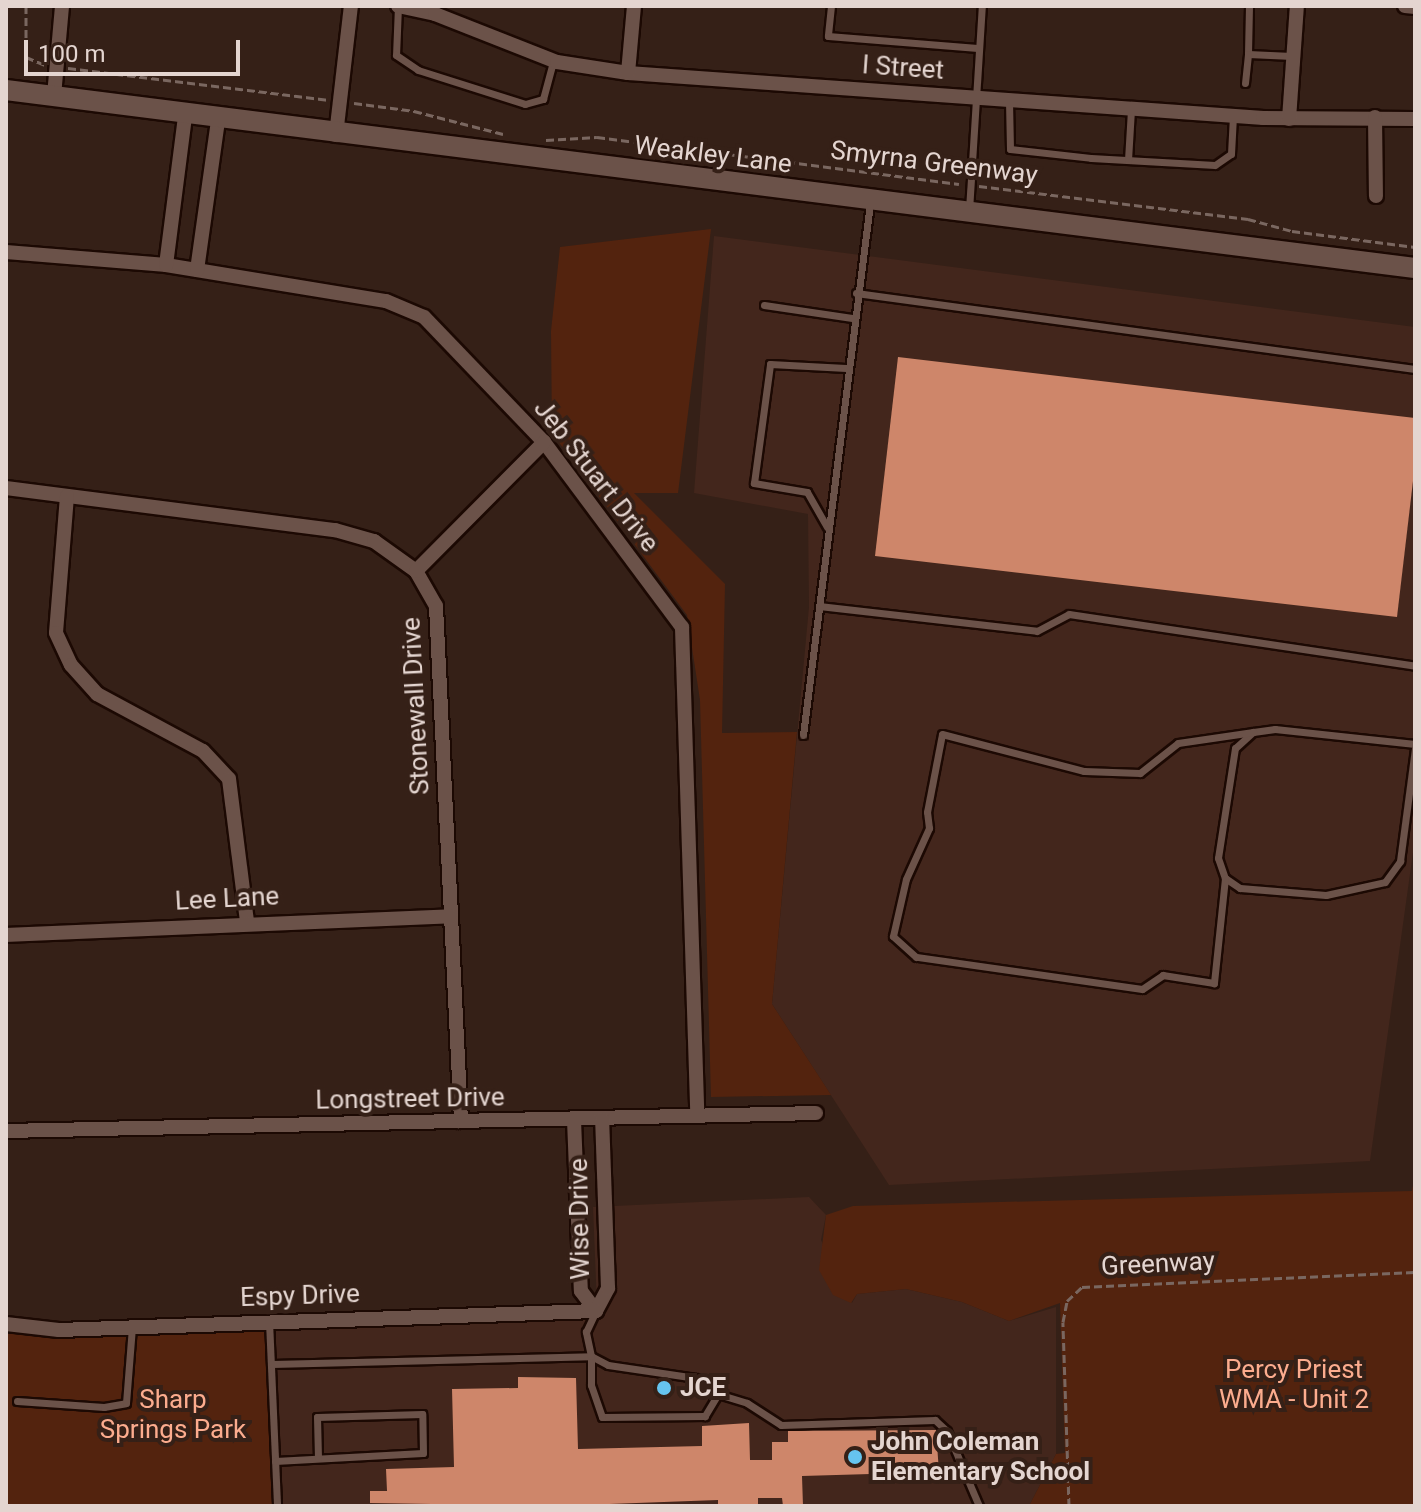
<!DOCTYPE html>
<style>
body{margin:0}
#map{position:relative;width:1421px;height:1512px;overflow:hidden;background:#352017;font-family:Roboto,sans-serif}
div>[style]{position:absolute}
.built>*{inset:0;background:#43261c}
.green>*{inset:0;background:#53230e}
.building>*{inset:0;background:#ce866a}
.path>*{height:3px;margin-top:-1.5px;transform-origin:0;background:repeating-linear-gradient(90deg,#7a6760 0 8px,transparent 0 12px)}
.roads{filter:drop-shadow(2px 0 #1c0903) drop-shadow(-2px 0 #1c0903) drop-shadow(0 2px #1c0903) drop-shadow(0 -2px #1c0903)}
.lane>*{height:7px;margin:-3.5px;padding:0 3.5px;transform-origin:3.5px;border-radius:3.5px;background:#6b5249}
.street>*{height:14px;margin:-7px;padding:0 7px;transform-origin:7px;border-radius:7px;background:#6b5249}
.secondary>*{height:20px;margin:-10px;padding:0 10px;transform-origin:10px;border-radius:10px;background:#6b5249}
.dots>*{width:22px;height:22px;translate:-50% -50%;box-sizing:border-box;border:4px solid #352017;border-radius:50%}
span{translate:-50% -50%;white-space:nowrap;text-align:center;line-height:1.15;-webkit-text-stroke:8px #352017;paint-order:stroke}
.street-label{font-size:26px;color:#e4d5d0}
.park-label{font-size:26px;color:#fcac8e}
.poi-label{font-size:26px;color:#e4d5d0;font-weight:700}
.left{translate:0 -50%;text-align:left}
.frame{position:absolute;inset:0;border:8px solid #e4d5d0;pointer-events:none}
.scale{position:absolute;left:24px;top:40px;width:216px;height:36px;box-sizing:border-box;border:4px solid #e4d5d0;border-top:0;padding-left:10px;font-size:24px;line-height:28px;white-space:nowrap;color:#e4d5d0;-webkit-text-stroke:6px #352017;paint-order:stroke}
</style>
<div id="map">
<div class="built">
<div style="clip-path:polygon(714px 236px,1415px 327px,1415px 838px,1370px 1161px,889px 1185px,772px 1004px,809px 607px,808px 514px,694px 493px)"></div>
<div style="clip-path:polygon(809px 1197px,826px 1215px,821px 1240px,852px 1303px,857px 1294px,906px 1289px,962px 1302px,1009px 1321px,1056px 1307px,1056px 1454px,1029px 1506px,276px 1506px,269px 1321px,597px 1306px,593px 1207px)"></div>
</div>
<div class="green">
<div style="clip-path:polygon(711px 229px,678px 493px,634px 493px,725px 584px,722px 733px,797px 732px,772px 1004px,831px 1095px,711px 1097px,700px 700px,687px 615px,552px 433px,551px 331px,560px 247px)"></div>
<div style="clip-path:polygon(1415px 1174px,1415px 1506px,1029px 1506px,1056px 1454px,1065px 1453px,1060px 1303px,1009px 1321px,962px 1302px,906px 1289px,857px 1294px,851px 1303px,833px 1295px,819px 1270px,826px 1215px,853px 1206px,1412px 1191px)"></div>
<div style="clip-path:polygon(269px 1321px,276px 1506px,6px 1506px,6px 1323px,59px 1330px)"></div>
</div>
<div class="building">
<div style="clip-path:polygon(898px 357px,1415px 418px,1415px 464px,1397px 617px,875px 556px)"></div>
<div style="clip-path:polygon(518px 1377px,576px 1378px,578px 1449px,702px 1446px,702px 1426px,749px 1423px,750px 1460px,772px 1460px,772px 1442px,788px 1442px,788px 1431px,936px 1430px,939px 1472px,802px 1476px,803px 1506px,783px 1506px,782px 1498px,758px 1498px,758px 1506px,718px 1506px,718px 1500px,555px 1506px,370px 1503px,370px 1491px,387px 1491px,386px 1469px,454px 1467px,452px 1389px,518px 1388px)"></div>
</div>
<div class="path">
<div style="left:26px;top:6px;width:51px;rotate:90deg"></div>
<div style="left:26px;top:57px;width:21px;rotate:23deg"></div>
<div style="left:68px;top:68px;width:261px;rotate:7deg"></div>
<div style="left:354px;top:103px;width:61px;rotate:7.6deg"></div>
<div style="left:414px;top:111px;width:92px;rotate:14.5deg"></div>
<div style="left:546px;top:140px;width:51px;rotate:-3.4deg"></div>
<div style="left:597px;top:137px;width:365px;rotate:7.4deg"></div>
<div style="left:979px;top:186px;width:271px;rotate:7deg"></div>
<div style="left:1248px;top:219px;width:46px;rotate:15.3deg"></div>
<div style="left:1292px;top:231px;width:124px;rotate:7.4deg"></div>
<div style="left:1069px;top:1506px;width:184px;rotate:-91.9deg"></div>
<div style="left:1063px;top:1322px;width:21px;rotate:-79deg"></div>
<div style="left:1067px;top:1301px;width:21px;rotate:-43deg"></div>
<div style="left:1082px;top:1287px;width:333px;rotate:-2.6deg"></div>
</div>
<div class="roads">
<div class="lane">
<div style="left:398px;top:6px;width:49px;rotate:92.3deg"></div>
<div style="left:396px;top:55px;width:27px;rotate:34deg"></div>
<div style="left:418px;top:70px;width:112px;rotate:17.6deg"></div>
<div style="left:525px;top:104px;width:19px;rotate:-16deg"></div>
<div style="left:543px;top:99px;width:39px;rotate:-75deg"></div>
<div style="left:831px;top:6px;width:30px;rotate:96deg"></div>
<div style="left:828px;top:36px;width:150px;rotate:4.6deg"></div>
<div style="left:1249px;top:6px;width:48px;rotate:91.2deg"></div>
<div style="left:1248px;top:54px;width:44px;rotate:2.6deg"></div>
<div style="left:1245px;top:83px;width:29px;rotate:-84deg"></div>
<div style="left:1009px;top:101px;width:48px;rotate:88.8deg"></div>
<div style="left:1010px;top:149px;width:81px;rotate:6.3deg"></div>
<div style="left:1091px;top:158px;width:124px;rotate:3.2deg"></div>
<div style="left:1215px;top:165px;width:19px;rotate:-35deg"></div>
<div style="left:1231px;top:154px;width:38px;rotate:-87deg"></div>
<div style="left:1128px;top:160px;width:51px;rotate:-86.6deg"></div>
<div style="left:969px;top:210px;width:204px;rotate:-86.4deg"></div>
<div style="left:856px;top:293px;width:564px;rotate:7.74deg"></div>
<div style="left:764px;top:305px;width:89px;rotate:8.4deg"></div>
<div style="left:827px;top:527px;width:40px;rotate:-119.7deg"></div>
<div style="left:807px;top:492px;width:54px;rotate:-170.4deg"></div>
<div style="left:754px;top:483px;width:120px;rotate:-82.3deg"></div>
<div style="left:770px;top:364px;width:76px;rotate:3deg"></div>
<div style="left:819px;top:606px;width:219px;rotate:6.5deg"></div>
<div style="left:1037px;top:631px;width:36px;rotate:-28deg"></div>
<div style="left:1069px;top:614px;width:350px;rotate:8.5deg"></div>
<div style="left:803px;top:735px;width:536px;rotate:-82.82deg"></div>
<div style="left:1415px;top:744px;width:141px;rotate:-173.9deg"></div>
<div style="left:1275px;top:729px;width:22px;rotate:172deg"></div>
<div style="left:1253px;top:732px;width:24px;rotate:138deg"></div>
<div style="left:1235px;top:748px;width:111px;rotate:98.8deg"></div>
<div style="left:1218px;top:858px;width:21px;rotate:71deg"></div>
<div style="left:1225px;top:878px;width:18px;rotate:34deg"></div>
<div style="left:1240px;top:888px;width:86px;rotate:4.7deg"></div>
<div style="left:1326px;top:895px;width:60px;rotate:-12.4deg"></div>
<div style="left:1385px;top:882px;width:26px;rotate:-54deg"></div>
<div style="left:1400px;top:861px;width:114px;rotate:-82.4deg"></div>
<div style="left:1225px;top:878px;width:106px;rotate:96deg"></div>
<div style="left:1214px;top:983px;width:52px;rotate:-171.1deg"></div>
<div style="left:1163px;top:975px;width:25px;rotate:146deg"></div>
<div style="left:1142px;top:989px;width:228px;rotate:-171.9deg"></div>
<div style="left:916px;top:957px;width:31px;rotate:-138deg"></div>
<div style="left:893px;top:936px;width:58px;rotate:-77.2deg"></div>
<div style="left:906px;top:879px;width:56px;rotate:-65.7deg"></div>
<div style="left:929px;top:828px;width:16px;rotate:-97deg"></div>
<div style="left:927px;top:812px;width:79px;rotate:-79.1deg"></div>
<div style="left:942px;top:734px;width:147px;rotate:14.6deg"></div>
<div style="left:1084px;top:771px;width:56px;rotate:2deg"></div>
<div style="left:1140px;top:773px;width:48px;rotate:-38.3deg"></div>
<div style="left:1178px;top:743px;width:76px;rotate:-8.3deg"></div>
<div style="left:269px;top:1321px;width:185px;rotate:87.5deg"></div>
<div style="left:272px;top:1364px;width:319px;rotate:-1.4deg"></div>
<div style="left:591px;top:1356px;width:19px;rotate:28deg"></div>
<div style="left:608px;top:1365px;width:89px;rotate:8.4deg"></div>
<div style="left:696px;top:1378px;width:27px;rotate:36deg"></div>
<div style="left:718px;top:1394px;width:26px;rotate:121deg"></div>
<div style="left:705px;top:1416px;width:103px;rotate:179.4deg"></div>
<div style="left:602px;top:1417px;width:34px;rotate:-109deg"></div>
<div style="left:591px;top:1385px;width:29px;rotate:-90deg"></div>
<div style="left:591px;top:1356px;width:25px;rotate:-102deg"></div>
<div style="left:586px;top:1332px;width:23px;rotate:-65deg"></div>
<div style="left:718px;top:1394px;width:30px;rotate:17deg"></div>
<div style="left:747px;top:1403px;width:40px;rotate:32.9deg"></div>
<div style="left:781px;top:1425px;width:154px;rotate:-1.9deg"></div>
<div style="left:935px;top:1420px;width:16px;rotate:43deg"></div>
<div style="left:947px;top:1431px;width:82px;rotate:66.9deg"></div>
<div style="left:17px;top:1401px;width:87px;rotate:3.9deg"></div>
<div style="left:104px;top:1407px;width:22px;rotate:-10deg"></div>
<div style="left:126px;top:1403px;width:77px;rotate:-85.5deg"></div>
<div style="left:275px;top:1461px;width:148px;rotate:-3.1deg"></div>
<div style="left:423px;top:1453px;width:39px;rotate:-91deg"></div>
<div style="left:422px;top:1414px;width:105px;rotate:178.4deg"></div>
<div style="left:317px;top:1417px;width:41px;rotate:88.6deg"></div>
</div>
<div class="street">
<div style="left:398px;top:6px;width:38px;rotate:12deg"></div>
<div style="left:435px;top:14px;width:131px;rotate:21.5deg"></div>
<div style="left:557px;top:62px;width:72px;rotate:8.8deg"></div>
<div style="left:628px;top:73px;width:637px;rotate:4.05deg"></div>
<div style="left:1263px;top:118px;width:152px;rotate:0.4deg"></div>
<div style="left:1405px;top:6px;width:10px;rotate:6deg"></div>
<div style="left:628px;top:73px;width:67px;rotate:-84.9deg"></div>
<div style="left:54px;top:96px;width:90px;rotate:-84.9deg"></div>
<div style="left:1375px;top:117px;width:79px;rotate:89.3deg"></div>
<div style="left:1289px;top:119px;width:113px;rotate:-86deg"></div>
<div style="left:336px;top:135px;width:130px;rotate:-83.4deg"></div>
<div style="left:6px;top:252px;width:161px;rotate:4.6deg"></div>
<div style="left:166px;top:265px;width:223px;rotate:9.3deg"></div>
<div style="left:386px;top:301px;width:41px;rotate:22.8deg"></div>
<div style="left:424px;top:317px;width:173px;rotate:46.2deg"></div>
<div style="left:544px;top:442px;width:231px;rotate:53.3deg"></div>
<div style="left:682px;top:627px;width:485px;rotate:88.2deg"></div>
<div style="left:166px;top:265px;width:150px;rotate:-82.7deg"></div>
<div style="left:197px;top:270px;width:151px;rotate:-82deg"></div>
<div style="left:6px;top:488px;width:332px;rotate:7.3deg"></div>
<div style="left:335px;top:530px;width:41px;rotate:15.8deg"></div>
<div style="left:374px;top:541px;width:52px;rotate:35.5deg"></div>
<div style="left:416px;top:571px;width:40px;rotate:60.3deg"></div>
<div style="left:436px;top:606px;width:516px;rotate:87.22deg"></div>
<div style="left:67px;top:496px;width:137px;rotate:94.6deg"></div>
<div style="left:56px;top:633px;width:35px;rotate:65deg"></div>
<div style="left:71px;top:665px;width:39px;rotate:48deg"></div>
<div style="left:97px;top:694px;width:120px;rotate:28.3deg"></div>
<div style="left:203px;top:751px;width:38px;rotate:47deg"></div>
<div style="left:229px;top:779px;width:144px;rotate:82.8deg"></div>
<div style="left:416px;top:571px;width:182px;rotate:-45.2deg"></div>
<div style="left:6px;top:935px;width:445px;rotate:-2.4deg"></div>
<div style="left:574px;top:1120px;width:171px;rotate:87.7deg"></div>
<div style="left:581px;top:1291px;width:25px;rotate:53deg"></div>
<div style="left:6px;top:1131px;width:810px;rotate:-1.27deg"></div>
<div style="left:596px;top:1311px;width:26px;rotate:-62deg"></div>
<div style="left:608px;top:1288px;width:169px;rotate:-92deg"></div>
<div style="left:6px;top:1324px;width:53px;rotate:6.5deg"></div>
<div style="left:59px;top:1330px;width:537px;rotate:-2.03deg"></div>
</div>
<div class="secondary">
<div style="left:6px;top:90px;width:1420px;rotate:7.2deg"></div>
</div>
</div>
<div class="dots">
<div style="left:664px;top:1388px;background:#66c4ef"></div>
<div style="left:855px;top:1457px;background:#66c4ef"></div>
</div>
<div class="street-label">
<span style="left:903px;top:68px;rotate:4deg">I Street</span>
<span style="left:713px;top:155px;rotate:7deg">Weakley Lane</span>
<span style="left:934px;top:163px;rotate:7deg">Smyrna Greenway</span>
<span style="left:596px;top:476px;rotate:52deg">Jeb Stuart Drive</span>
<span style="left:416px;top:706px;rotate:-93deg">Stonewall Drive</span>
<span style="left:227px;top:899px;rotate:-3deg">Lee Lane</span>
<span style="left:410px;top:1099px;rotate:-1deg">Longstreet Drive</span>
<span style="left:580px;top:1219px;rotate:-91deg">Wise Drive</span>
<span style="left:1158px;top:1264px;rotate:-3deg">Greenway</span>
<span style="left:300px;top:1296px;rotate:-2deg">Espy Drive</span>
</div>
<div class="park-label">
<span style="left:1294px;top:1385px">Percy Priest<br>WMA - Unit 2</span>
<span style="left:173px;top:1415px">Sharp<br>Springs Park</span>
</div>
<div class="poi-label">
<span class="left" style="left:680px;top:1388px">JCE</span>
<span class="left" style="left:871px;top:1457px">John Coleman<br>Elementary School</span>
</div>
<div class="frame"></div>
<div class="scale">100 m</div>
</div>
